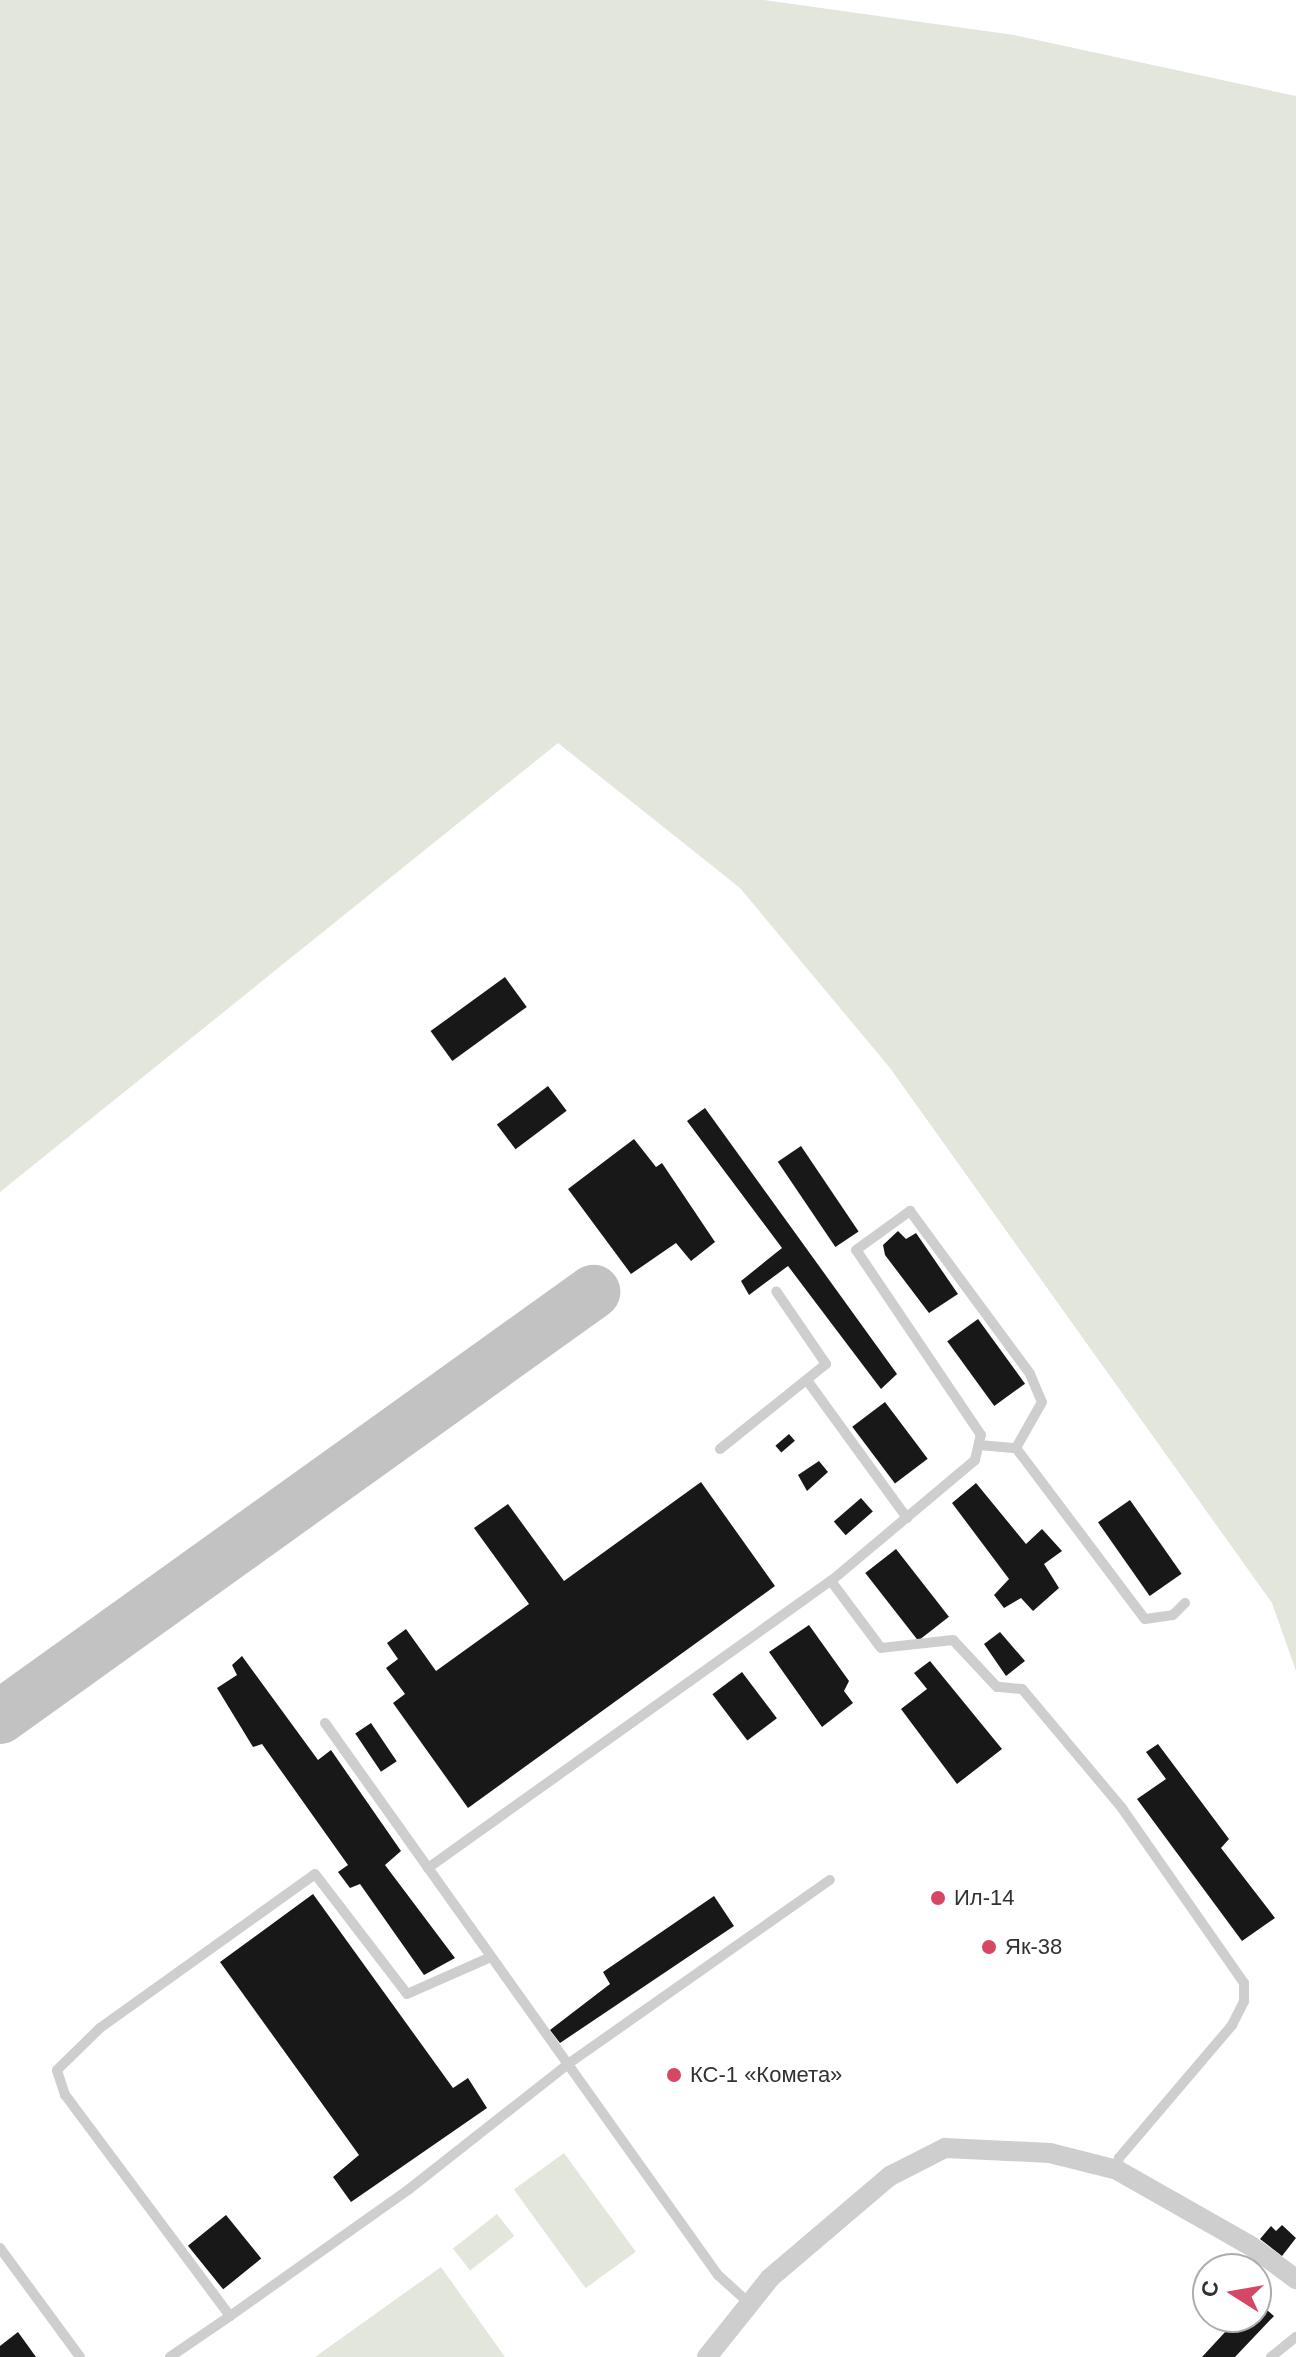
<!DOCTYPE html>
<meta charset="utf-8">
<style>
body{margin:0}
#map{position:relative;width:1296px;height:2357px;overflow:hidden;background:#fff;font-family:Helvetica,sans-serif}
div>[style]{position:absolute}
.green>*{inset:0;background:#e3e7db;transform-origin:0 0}
.taxiway>*{height:54px;margin:-27px;padding:0 27px;transform-origin:27px;border-radius:27px;background:#c2c2c2}
.building>*{inset:0;background:#181818;transform-origin:0 0}
.lane>*{height:10px;margin:-5px;padding:0 5px;transform-origin:5px;border-radius:5px;background:#cecece}
.street>*{height:20px;margin:-10px;padding:0 10px;transform-origin:10px;border-radius:10px;background:#cecece}
.dots>*{width:22px;height:22px;translate:-50% -50%;box-sizing:border-box;border:4px solid #fff;border-radius:50%}
span{translate:-50% -50%;white-space:nowrap;text-align:center;line-height:1.15;-webkit-text-stroke:8px #fff;paint-order:stroke}
.poi-label{font-size:22px;color:#313131}
.left{translate:0 -50%;text-align:left}
.north{position:absolute;left:1192px;top:2253px;width:80px;height:80px;box-sizing:border-box;background:#fff;border:2px solid #adadad;border-radius:50%;rotate:281deg;font-size:22px;font-weight:700;line-height:32px;text-align:center;color:#313131}
.north::after{content:'';display:block;margin:auto;width:28px;height:36px;background:#d54764;clip-path:polygon(50% 0,100% 100%,50% 72%,0 100%)}
</style>
<div id="map">
<div class="green">
<div style="clip-path:polygon(0 0,764px 0,1014px 35px,1296px 96px,1296px 1671px,1272px 1603px,890px 1068px,740px 888px,558px 743px,0 1192px)"></div>
<div style="left:564px;top:2153px;width:122px;height:62px;rotate:54deg"></div>
<div style="left:497px;top:2214px;width:28px;height:56px;rotate:52deg"></div>
<div style="clip-path:polygon(441px 2267px,505px 2357px,315px 2357px)"></div>
</div>
<div class="taxiway">
<div style="left:0;top:1717px;width:730px;rotate:-35.63deg"></div>
</div>
<div class="building">
<div style="left:505px;top:977px;width:37px;height:92px;rotate:54deg"></div>
<div style="left:548px;top:1086px;width:31px;height:64px;rotate:53deg"></div>
<div style="clip-path:polygon(705px 1108px,897px 1374px,881px 1389px,788px 1266px,749px 1295px,741px 1281px,782px 1248px,687px 1121px)"></div>
<div style="clip-path:polygon(634px 1139px,656px 1167px,662px 1163px,715px 1242px,691px 1261px,676px 1243px,631px 1274px,568px 1189px)"></div>
<div style="left:801px;top:1146px;width:103px;height:28px;rotate:56deg"></div>
<div style="clip-path:polygon(898px 1231px,906px 1239px,916px 1233px,958px 1294px,929px 1313px,885px 1255px,883px 1245px)"></div>
<div style="left:978px;top:1319px;width:80px;height:38px;rotate:54deg"></div>
<div style="left:885px;top:1402px;width:71px;height:41px;rotate:53deg"></div>
<div style="left:789px;top:1434px;width:9px;height:18px;rotate:49deg"></div>
<div style="clip-path:polygon(819px 1461px,828px 1472px,807px 1491px,798px 1475px)"></div>
<div style="clip-path:polygon(701px 1482px,775px 1586px,468px 1808px,393px 1703px,405px 1694px,386px 1668px,398px 1659px,387px 1643px,406px 1629px,436px 1671px,529px 1604px,474px 1528px,508px 1504px,564px 1581px)"></div>
<div style="clip-path:polygon(976px 1483px,1026px 1544px,1042px 1529px,1062px 1551px,1044px 1564px,1059px 1588px,1033px 1611px,1021px 1598px,1004px 1608px,994px 1595px,1009px 1579px,952px 1503px)"></div>
<div style="left:861px;top:1498px;width:18px;height:36px;rotate:49deg"></div>
<div style="left:1130px;top:1500px;width:90px;height:39px;rotate:55deg"></div>
<div style="left:896px;top:1549px;width:86px;height:39px;rotate:52deg"></div>
<div style="clip-path:polygon(809px 1625px,849px 1681px,844px 1691px,853px 1703px,822px 1727px,769px 1652px)"></div>
<div style="clip-path:polygon(1000px 1632px,1025px 1661px,1006px 1676px,984px 1644px)"></div>
<div style="clip-path:polygon(242px 1656px,318px 1760px,331px 1750px,401px 1851px,385px 1865px,455px 1958px,424px 1975px,360px 1884px,350px 1888px,338px 1872px,348px 1865px,262px 1744px,253px 1747px,217px 1688px,237px 1675px,232px 1665px)"></div>
<div style="clip-path:polygon(930px 1661px,1002px 1749px,957px 1784px,901px 1709px,927px 1689px,914px 1673px)"></div>
<div style="left:742px;top:1672px;width:58px;height:37px;rotate:53deg"></div>
<div style="left:371px;top:1723px;width:46px;height:19px;rotate:56deg"></div>
<div style="clip-path:polygon(1158px 1744px,1229px 1839px,1221px 1848px,1275px 1918px,1242px 1941px,1137px 1799px,1166px 1779px,1146px 1752px)"></div>
<div style="clip-path:polygon(313px 1894px,453px 2088px,468px 2078px,487px 2108px,351px 2202px,333px 2177px,359px 2155px,220px 1962px)"></div>
<div style="clip-path:polygon(714px 1896px,734px 1926px,560px 2043px,550px 2030px,610px 1984px,603px 1972px)"></div>
<div style="left:226px;top:2215px;width:56px;height:49px;rotate:51deg"></div>
<div style="clip-path:polygon(1282px 2225px,1296px 2238px,1282px 2256px,1260px 2239px,1271px 2226px,1276px 2231px)"></div>
<div style="clip-path:polygon(1256px 2301px,1274px 2316px,1235px 2357px,1202px 2357px,1239px 2317px,1256px 2317px)"></div>
<div style="clip-path:polygon(18px 2332px,36px 2357px,0 2357px,0 2346px)"></div>
</div>
<div class="lane">
<div style="left:809px;top:1383px;width:167px;rotate:54deg"></div>
<div style="left:979px;top:1445px;width:37px;rotate:5deg"></div>
<div style="left:720px;top:1449px;width:136px;rotate:-38.7deg"></div>
<div style="left:826px;top:1364px;width:88px;rotate:-124.4deg"></div>
<div style="left:325px;top:1723px;width:678px;rotate:54.55deg"></div>
<div style="left:718px;top:2275px;width:43px;rotate:42.2deg"></div>
<div style="left:428px;top:1868px;width:495px;rotate:-35.5deg"></div>
<div style="left:1117px;top:2170px;width:12px;rotate:-81deg"></div>
<div style="left:1119px;top:2158px;width:175px;rotate:-49.6deg"></div>
<div style="left:1232px;top:2025px;width:27px;rotate:-63deg"></div>
<div style="left:1244px;top:2001px;width:18px;rotate:-90deg"></div>
<div style="left:1244px;top:1983px;width:213px;rotate:-124.9deg"></div>
<div style="left:1122px;top:1808px;width:155px;rotate:-130deg"></div>
<div style="left:1022px;top:1689px;width:25px;rotate:-175deg"></div>
<div style="left:997px;top:1687px;width:64px;rotate:-133.1deg"></div>
<div style="left:953px;top:1640px;width:72px;rotate:173.7deg"></div>
<div style="left:881px;top:1648px;width:84px;rotate:-126.7deg"></div>
<div style="left:831px;top:1581px;width:188px;rotate:-40deg"></div>
<div style="left:975px;top:1460px;width:26px;rotate:-77deg"></div>
<div style="left:981px;top:1435px;width:223px;rotate:-124deg"></div>
<div style="left:856px;top:1250px;width:67px;rotate:-35.8deg"></div>
<div style="left:910px;top:1211px;width:202px;rotate:53.6deg"></div>
<div style="left:1030px;top:1374px;width:30px;rotate:67deg"></div>
<div style="left:1042px;top:1402px;width:53px;rotate:119.5deg"></div>
<div style="left:1016px;top:1448px;width:214px;rotate:53deg"></div>
<div style="left:1145px;top:1619px;width:28px;rotate:-8deg"></div>
<div style="left:1173px;top:1615px;width:17px;rotate:-45deg"></div>
<div style="left:0;top:2248px;width:135px;rotate:53.7deg"></div>
<div style="left:230px;top:2316px;width:218px;rotate:-35.3deg"></div>
<div style="left:408px;top:2190px;width:204px;rotate:-38.2deg"></div>
<div style="left:568px;top:2064px;width:320px;rotate:-35.1deg"></div>
<div style="left:170px;top:2357px;width:73px;rotate:-34.3deg"></div>
<div style="left:230px;top:2316px;width:276px;rotate:-126.7deg"></div>
<div style="left:65px;top:2095px;width:26px;rotate:-108deg"></div>
<div style="left:57px;top:2070px;width:60px;rotate:-44.3deg"></div>
<div style="left:100px;top:2028px;width:264px;rotate:-35.6deg"></div>
<div style="left:315px;top:1874px;width:151px;rotate:52.5deg"></div>
<div style="left:407px;top:1994px;width:92px;rotate:-23.8deg"></div>
<div style="left:1271px;top:2357px;width:32px;rotate:-39deg"></div>
</div>
<div class="street">
<div style="left:707px;top:2357px;width:101px;rotate:-51.4deg"></div>
<div style="left:770px;top:2278px;width:157px;rotate:-40.4deg"></div>
<div style="left:890px;top:2176px;width:62px;rotate:-27deg"></div>
<div style="left:945px;top:2148px;width:105px;rotate:2.7deg"></div>
<div style="left:1050px;top:2153px;width:69px;rotate:14.2deg"></div>
<div style="left:1117px;top:2170px;width:154px;rotate:29.6deg"></div>
<div style="left:1251px;top:2246px;width:56px;rotate:36.3deg"></div>
</div>
<div class="dots">
<div style="left:938px;top:1898px;background:#d54764"></div>
<div style="left:989px;top:1947px;background:#d54764"></div>
<div style="left:674px;top:2075px;background:#d54764"></div>
</div>
<div class="poi-label">
<span class="left" style="left:954px;top:1898px">Ил-14</span>
<span class="left" style="left:1005px;top:1947px">Як-38</span>
<span class="left" style="left:690px;top:2075px">КС-1 «Комета»</span>
</div>
<div class="north">С</div>
</div>
